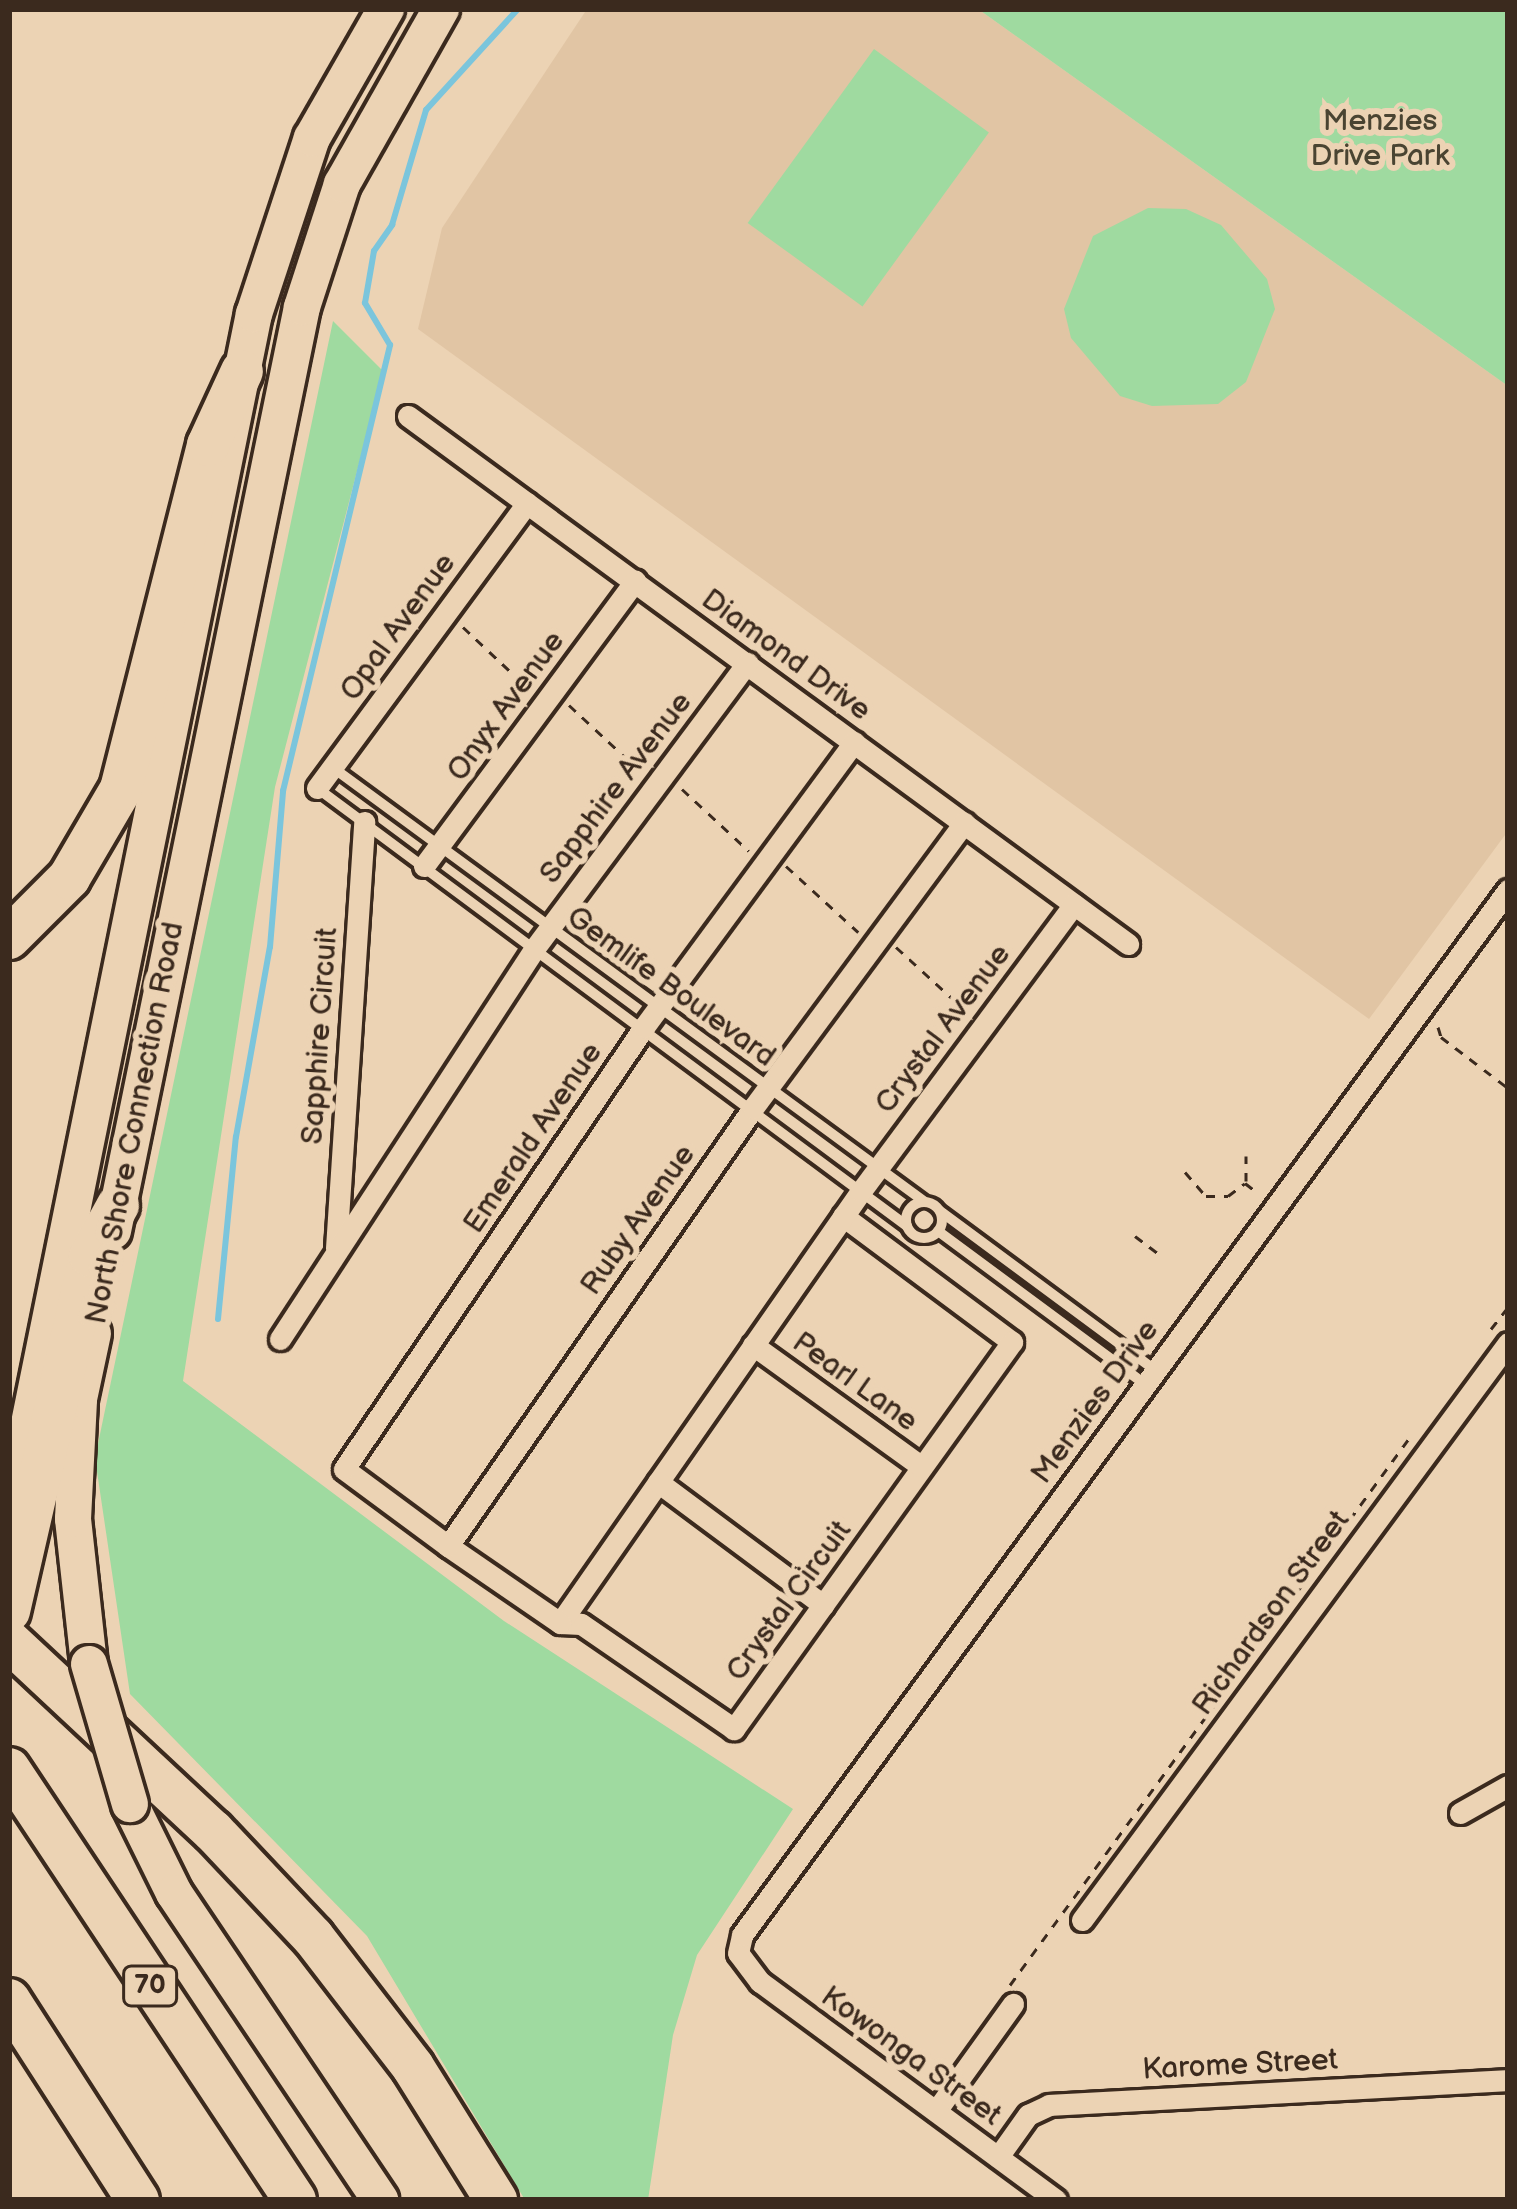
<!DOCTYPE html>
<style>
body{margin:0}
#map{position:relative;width:1517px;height:2209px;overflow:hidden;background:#ecd3b4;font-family:"Balsamiq Sans",sans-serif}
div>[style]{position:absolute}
.built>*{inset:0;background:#e1c5a4}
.green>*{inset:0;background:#9fdaa0;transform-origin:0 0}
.stream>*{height:6px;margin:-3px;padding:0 3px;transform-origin:3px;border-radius:3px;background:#7bc5dc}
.path>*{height:3px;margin-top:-1.5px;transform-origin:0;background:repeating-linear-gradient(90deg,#3b2a1e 0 9px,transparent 0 18px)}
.roads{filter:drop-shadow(3px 0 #3b2a1e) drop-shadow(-3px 0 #3b2a1e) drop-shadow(0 3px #3b2a1e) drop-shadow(0 -3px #3b2a1e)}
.service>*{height:10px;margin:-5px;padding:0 5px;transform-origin:5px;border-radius:5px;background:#ecd3b4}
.service>.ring{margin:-5px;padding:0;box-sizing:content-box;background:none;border:10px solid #ecd3b4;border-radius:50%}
.minor>*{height:21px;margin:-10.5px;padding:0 10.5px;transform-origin:10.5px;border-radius:10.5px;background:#ecd3b4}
.primary>*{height:36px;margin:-18px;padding:0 18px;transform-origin:18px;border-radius:18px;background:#ecd3b4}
.motorway>*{height:42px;margin:-21px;padding:0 21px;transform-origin:21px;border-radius:21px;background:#ecd3b4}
.bridges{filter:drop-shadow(3px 0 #3b2a1e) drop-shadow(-3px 0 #3b2a1e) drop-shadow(0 3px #3b2a1e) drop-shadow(0 -3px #3b2a1e)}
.primary-bridge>*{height:36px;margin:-18px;padding:0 18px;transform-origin:18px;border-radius:18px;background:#ecd3b4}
span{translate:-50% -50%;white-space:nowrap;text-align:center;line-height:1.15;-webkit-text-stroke:12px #ecd3b4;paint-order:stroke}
.shield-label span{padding:3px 9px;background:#ecd3b4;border:3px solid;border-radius:9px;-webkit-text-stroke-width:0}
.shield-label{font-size:27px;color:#3b2a1e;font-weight:700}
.park-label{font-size:30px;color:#4a4432}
.street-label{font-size:30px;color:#3b2a1e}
.frame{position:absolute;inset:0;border:12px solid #3b2a1e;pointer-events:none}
</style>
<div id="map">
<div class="built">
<div style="clip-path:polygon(587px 9px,978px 9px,1508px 386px,1508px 831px,1369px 1019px,418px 329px,442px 228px)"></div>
</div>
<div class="green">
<div style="clip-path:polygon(978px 9px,1508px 9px,1508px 386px)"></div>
<div style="left:874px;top:49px;width:142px;height:215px;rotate:36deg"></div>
<div style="clip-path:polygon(1148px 208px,1186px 209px,1221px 225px,1267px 279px,1275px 309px,1246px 382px,1218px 404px,1152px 406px,1120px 396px,1071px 338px,1064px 309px,1093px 236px)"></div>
<div style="clip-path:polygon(333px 321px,383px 371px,275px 787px,183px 1381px,504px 1621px,793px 1809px,697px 1955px,673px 2035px,648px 2200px,525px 2200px,367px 1936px,130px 1694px,95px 1458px)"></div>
</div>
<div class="stream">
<div style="left:218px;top:1319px;width:183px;rotate:-84.4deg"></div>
<div style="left:236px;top:1137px;width:193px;rotate:-79.9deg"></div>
<div style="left:270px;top:947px;width:157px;rotate:-85.2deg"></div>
<div style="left:283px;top:791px;width:459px;rotate:-76.5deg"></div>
<div style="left:390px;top:345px;width:49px;rotate:-120.8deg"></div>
<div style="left:365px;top:303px;width:53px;rotate:-80.2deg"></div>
<div style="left:374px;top:251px;width:32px;rotate:-55deg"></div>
<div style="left:392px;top:225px;width:120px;rotate:-73.5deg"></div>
<div style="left:426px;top:110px;width:137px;rotate:-47.7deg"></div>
</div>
<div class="path">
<div style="left:463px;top:627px;width:92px;rotate:43.2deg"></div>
<div style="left:569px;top:705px;width:98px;rotate:42.9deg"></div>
<div style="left:682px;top:789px;width:91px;rotate:42.8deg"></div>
<div style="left:786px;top:866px;width:98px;rotate:42.5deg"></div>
<div style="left:896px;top:947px;width:98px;rotate:42.5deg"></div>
<div style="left:1438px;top:1027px;width:10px;rotate:73deg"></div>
<div style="left:1441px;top:1037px;width:84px;rotate:37.3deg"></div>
<div style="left:1185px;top:1172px;width:32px;rotate:49deg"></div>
<div style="left:1206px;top:1196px;width:22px"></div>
<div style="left:1228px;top:1196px;width:21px;rotate:-37deg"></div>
<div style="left:1245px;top:1183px;width:11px;rotate:38deg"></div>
<div style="left:1246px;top:1181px;width:25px;rotate:-90deg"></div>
<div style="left:1135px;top:1236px;width:34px;rotate:37deg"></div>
<div style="left:1491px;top:1329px;width:28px;rotate:-52deg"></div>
<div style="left:1010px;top:1985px;width:678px;rotate:-53.87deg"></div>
</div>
<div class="roads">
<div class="service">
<div style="left:332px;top:767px;width:735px;rotate:36.26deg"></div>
<div style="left:317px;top:788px;width:735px;rotate:36.59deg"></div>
<div class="ring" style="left:906px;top:1202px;width:26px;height:26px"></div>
<div style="left:940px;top:1211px;width:267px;rotate:36.5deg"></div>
<div style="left:938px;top:1231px;width:257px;rotate:36.5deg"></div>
</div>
<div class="minor">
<div style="left:408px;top:416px;width:893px;rotate:36.25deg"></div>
<div style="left:317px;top:788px;width:354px;rotate:-53.6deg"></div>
<div style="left:424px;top:866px;width:355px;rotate:-53.5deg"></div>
<div style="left:843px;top:1216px;width:211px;rotate:36.7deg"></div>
<div style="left:1012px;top:1342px;width:477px;rotate:125.7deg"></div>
<div style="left:734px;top:1729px;width:186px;rotate:-145.5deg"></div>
<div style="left:581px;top:1624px;width:21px;rotate:-177deg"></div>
<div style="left:560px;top:1623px;width:527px;rotate:-55.13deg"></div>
<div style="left:861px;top:1191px;width:357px;rotate:-53.4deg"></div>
<div style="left:336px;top:1248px;width:427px;rotate:-86.2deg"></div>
<div style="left:280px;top:1339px;width:465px;rotate:-56.9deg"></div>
<div style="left:534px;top:949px;width:357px;rotate:-53.3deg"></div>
<div style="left:753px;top:1345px;width:208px;rotate:35.8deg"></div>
<div style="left:658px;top:1482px;width:206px;rotate:36.7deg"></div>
<div style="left:448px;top:1546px;width:129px;rotate:-143.5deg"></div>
<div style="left:344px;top:1469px;width:534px;rotate:-55.83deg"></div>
<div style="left:644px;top:1027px;width:354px;rotate:-53.6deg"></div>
<div style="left:560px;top:1623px;width:136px;rotate:-145.5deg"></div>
<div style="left:448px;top:1546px;width:534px;rotate:-55.15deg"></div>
<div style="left:753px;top:1108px;width:355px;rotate:-53.5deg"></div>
<div style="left:1460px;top:1813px;width:55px;rotate:-29.4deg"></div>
<div style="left:1082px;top:1920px;width:717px;rotate:-53.56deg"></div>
<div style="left:936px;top:2111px;width:132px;rotate:-54.3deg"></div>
<div style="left:998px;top:2157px;width:52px;rotate:-54.5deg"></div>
<div style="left:1028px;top:2115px;width:23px;rotate:-25deg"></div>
<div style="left:1049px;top:2105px;width:460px;rotate:-3.1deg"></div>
<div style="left:1056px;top:2200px;width:368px;rotate:-143.6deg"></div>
<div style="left:760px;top:1982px;width:36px;rotate:-127deg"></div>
<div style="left:738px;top:1953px;width:18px;rotate:-77deg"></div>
<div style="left:742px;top:1935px;width:1296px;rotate:-53.76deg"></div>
</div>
<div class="primary">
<div style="left:113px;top:1231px;width:943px;rotate:-78.44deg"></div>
<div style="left:302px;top:307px;width:129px;rotate:-72deg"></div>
<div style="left:342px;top:184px;width:201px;rotate:-60.5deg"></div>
<div style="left:9px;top:1522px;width:1233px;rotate:-78.54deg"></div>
<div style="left:254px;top:314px;width:185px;rotate:-71.8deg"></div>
<div style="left:312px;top:138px;width:149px;rotate:-60.2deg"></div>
<div style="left:89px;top:1664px;width:146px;rotate:-96.3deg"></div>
<div style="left:73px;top:1519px;width:120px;rotate:-87.1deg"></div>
<div style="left:79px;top:1399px;width:67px;rotate:-78deg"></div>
<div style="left:130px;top:1804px;width:99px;rotate:63.7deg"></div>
<div style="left:174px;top:1893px;width:370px;rotate:56.1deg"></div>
</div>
<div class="motorway">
<div style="left:9px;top:938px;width:85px;rotate:-45deg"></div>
<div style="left:69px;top:878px;width:103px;rotate:-59.7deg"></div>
<div style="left:121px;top:789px;width:355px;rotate:-75.8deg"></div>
<div style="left:208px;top:445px;width:81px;rotate:-65.3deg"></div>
<div style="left:9px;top:1611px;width:364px;rotate:-77.1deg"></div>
<div style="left:90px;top:1256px;width:58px;rotate:-61.2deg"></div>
<div style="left:9px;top:1641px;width:279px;rotate:43deg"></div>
<div style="left:213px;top:1831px;width:146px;rotate:46.7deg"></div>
<div style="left:313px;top:1937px;width:164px;rotate:52.4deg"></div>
<div style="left:413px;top:2067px;width:157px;rotate:58deg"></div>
<div style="left:9px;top:1769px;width:517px;rotate:56.43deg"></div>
<div style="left:9px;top:2000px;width:238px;rotate:57.2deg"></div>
</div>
</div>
<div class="bridges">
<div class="primary-bridge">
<div style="left:89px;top:1664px;width:146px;rotate:73.7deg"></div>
</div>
</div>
<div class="shield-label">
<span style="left:150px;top:1986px">70</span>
</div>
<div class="park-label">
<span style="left:1380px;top:138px">Menzies<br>Drive Park</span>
</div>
<div class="street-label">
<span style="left:398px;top:627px;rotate:-54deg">Opal Avenue</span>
<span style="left:786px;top:655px;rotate:36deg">Diamond Drive</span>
<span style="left:506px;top:706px;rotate:-54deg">Onyx Avenue</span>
<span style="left:616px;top:788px;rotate:-53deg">Sapphire Avenue</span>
<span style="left:671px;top:987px;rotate:36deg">Gemlife Boulevard</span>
<span style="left:943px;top:1029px;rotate:-53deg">Crystal Avenue</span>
<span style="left:320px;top:1036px;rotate:-86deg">Sapphire Circuit</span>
<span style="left:135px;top:1123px;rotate:-79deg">North Shore Connection Road</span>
<span style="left:533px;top:1138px;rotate:-56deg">Emerald Avenue</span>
<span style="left:638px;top:1220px;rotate:-55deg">Ruby Avenue</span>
<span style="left:855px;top:1382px;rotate:36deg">Pearl Lane</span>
<span style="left:1095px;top:1402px;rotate:-54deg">Menzies Drive</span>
<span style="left:789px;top:1601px;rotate:-54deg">Crystal Circuit</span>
<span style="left:1271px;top:1613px;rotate:-54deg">Richardson Street</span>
<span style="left:911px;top:2056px;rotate:36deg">Kowonga Street</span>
<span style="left:1240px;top:2065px;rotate:-3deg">Karome Street</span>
</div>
<div class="frame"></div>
</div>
